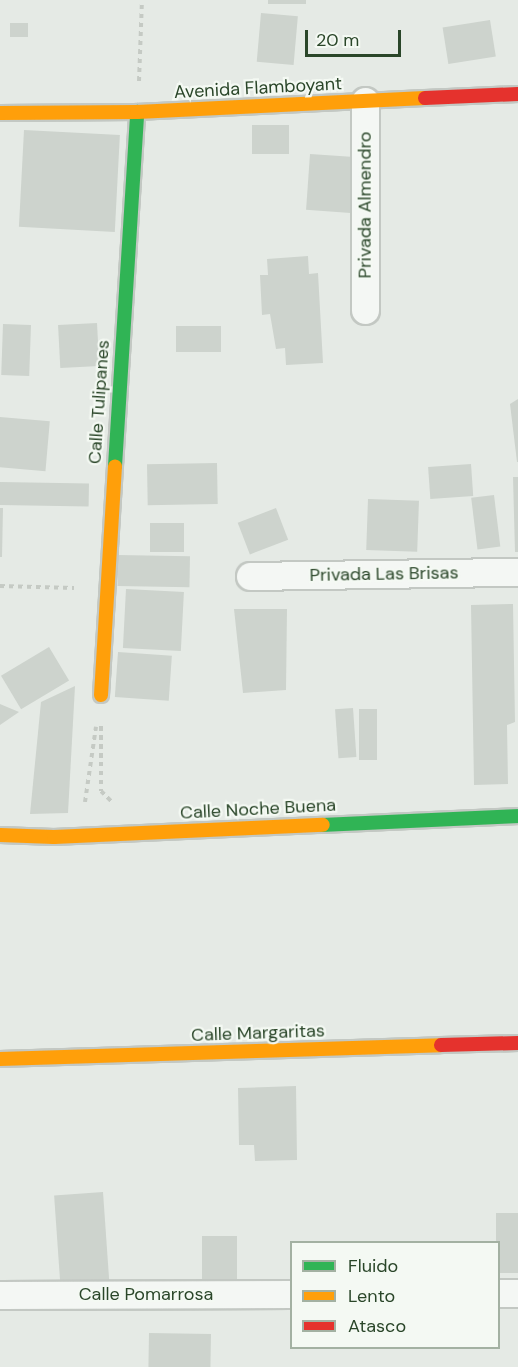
<!DOCTYPE html>
<style>
body{margin:0}
#map{position:relative;width:518px;height:1367px;overflow:hidden;background:#e5eae5;font-family:"DM Sans",sans-serif}
div>[style]{position:absolute}
.building>*{inset:0;background:#cdd3cd;transform-origin:0 0}
.path>*{height:4px;margin-top:-2px;transform-origin:0;background:repeating-linear-gradient(90deg,#c5cac4 0 4.5px,transparent 0 9px)}
.roads{filter:drop-shadow(2px 0 #c3c8c3) drop-shadow(-2px 0 #c3c8c3) drop-shadow(0 2px #c3c8c3) drop-shadow(0 -2px #c3c8c3)}
.street>*{height:27px;margin:-13.5px;padding:0 13.5px;transform-origin:13.5px;border-radius:13.5px;background:#f4f7f4}
.fast>*{height:14px;margin:-7px;padding:0 7px;transform-origin:7px;border-radius:7px;background:#30b455}
.slow>*{height:14px;margin:-7px;padding:0 7px;transform-origin:7px;border-radius:7px;background:#ff9f0a}
.jam>*{height:14px;margin:-7px;padding:0 7px;transform-origin:7px;border-radius:7px;background:#e5322d}
span{translate:-50% -50%;white-space:nowrap;text-align:center;line-height:1.15;-webkit-text-stroke:4.5px #f4f9f3;paint-order:stroke}
.street-label{font-size:18px;color:#2a4629}
.legend{position:absolute;left:290px;top:1241px;width:210px;height:108px;box-sizing:border-box;background:#f4f9f3;border:2px solid #a3b1a2;margin:0;padding:8px 10px;list-style:none;font-size:18px;color:#2a4629}
.legend li{display:flex;align-items:center;gap:12px;height:30px}
.legend b{width:30px;border:2px solid #a3b1a2}
.scale{position:absolute;left:305px;top:30px;width:96px;height:27px;box-sizing:border-box;border:3px solid #2a4629;border-top:0;padding-left:8px;font-size:18px;line-height:21px;white-space:nowrap;color:#2a4629;-webkit-text-stroke:4px #f4f9f3;paint-order:stroke}
</style>
<div id="map">
<div class="building">
<div style="left:268px;top:0;width:38px;height:4px"></div>
<div style="left:261px;top:13px;width:37px;height:49px;rotate:5deg"></div>
<div style="left:490px;top:20px;width:37px;height:48px;rotate:81deg"></div>
<div style="left:10px;top:23px;width:18px;height:14px"></div>
<div style="left:252px;top:125px;width:37px;height:29px"></div>
<div style="left:24px;top:130px;width:96px;height:97px;rotate:3deg"></div>
<div style="left:310px;top:154px;width:48px;height:56px;rotate:4deg"></div>
<div style="clip-path:polygon(308px 256px,309px 274px,318px 273px,323px 363px,286px 365px,285px 348px,276px 349px,270px 314px,262px 315px,260px 275px,268px 275px,267px 259px)"></div>
<div style="left:97px;top:323px;width:43px;height:39px;rotate:87deg"></div>
<div style="left:3px;top:324px;width:28px;height:51px;rotate:2deg"></div>
<div style="left:221px;top:326px;width:26px;height:45px;rotate:90deg"></div>
<div style="clip-path:polygon(518px 399px,518px 462px,517px 462px,510px 404px)"></div>
<div style="left:0;top:417px;width:50px;height:50px;rotate:5deg"></div>
<div style="left:217px;top:463px;width:41px;height:70px;rotate:89deg"></div>
<div style="left:471px;top:464px;width:32px;height:43px;rotate:86deg"></div>
<div style="clip-path:polygon(513px 477px,518px 477px,518px 552px,515px 552px)"></div>
<div style="left:0;top:482px;width:89px;height:23px;rotate:1deg"></div>
<div style="left:494px;top:495px;width:52px;height:23px;rotate:83deg"></div>
<div style="left:368px;top:499px;width:51px;height:51px;rotate:2deg"></div>
<div style="clip-path:polygon(0 508px,3px 508px,2px 557px,0 557px)"></div>
<div style="left:276px;top:508px;width:34px;height:41px;rotate:69deg"></div>
<div style="left:150px;top:523px;width:34px;height:29px"></div>
<div style="left:118px;top:555px;width:72px;height:31px;rotate:1deg"></div>
<div style="left:126px;top:589px;width:58px;height:59px;rotate:3deg"></div>
<div style="clip-path:polygon(513px 604px,515px 722px,507px 725px,508px 784px,474px 785px,471px 605px)"></div>
<div style="clip-path:polygon(234px 609px,287px 609px,286px 690px,243px 693px)"></div>
<div style="left:49px;top:647px;width:39px;height:56px;rotate:59deg"></div>
<div style="left:118px;top:652px;width:54px;height:45px;rotate:4deg"></div>
<div style="clip-path:polygon(75px 686px,68px 813px,30px 814px,41px 702px)"></div>
<div style="clip-path:polygon(0 704px,19px 712px,0 725px)"></div>
<div style="left:353px;top:708px;width:49px;height:18px;rotate:86deg"></div>
<div style="left:359px;top:709px;width:18px;height:51px"></div>
<div style="clip-path:polygon(296px 1086px,297px 1160px,255px 1161px,254px 1145px,239px 1145px,238px 1088px)"></div>
<div style="left:103px;top:1192px;width:95px;height:49px;rotate:86deg"></div>
<div style="left:496px;top:1213px;width:22px;height:60px"></div>
<div style="left:202px;top:1236px;width:35px;height:49px"></div>
<div style="left:149px;top:1333px;width:62px;height:34px;rotate:1deg"></div>
</div>
<div class="path">
<div style="left:139px;top:81px;width:81px;rotate:-87.9deg"></div>
<div style="left:0;top:586px;width:74px;rotate:1.5deg"></div>
<div style="left:101px;top:726px;width:65px;rotate:90deg"></div>
<div style="left:101px;top:791px;width:14px;rotate:45deg"></div>
<div style="left:85px;top:802px;width:76px;rotate:-81.7deg"></div>
</div>
<div class="roads">
<div class="street">
<div style="left:365px;top:101px;width:209px;rotate:90deg"></div>
<div style="left:250px;top:576px;width:268px;rotate:-0.9deg"></div>
<div style="left:498px;top:1293px;width:20px"></div>
<div style="left:0;top:1295px;width:292px;rotate:-0.2deg"></div>
</div>
<div class="fast">
<div style="left:115px;top:466px;width:355px;rotate:-86.4deg"></div>
<div style="left:323px;top:825px;width:195px;rotate:-2.6deg"></div>
</div>
<div class="slow">
<div style="left:0;top:113px;width:137px;rotate:-0.4deg"></div>
<div style="left:137px;top:112px;width:288px;rotate:-2.8deg"></div>
<div style="left:101px;top:695px;width:229px;rotate:-86.5deg"></div>
<div style="left:0;top:835px;width:54px;rotate:2.1deg"></div>
<div style="left:54px;top:837px;width:269px;rotate:-2.6deg"></div>
<div style="left:0;top:1059px;width:441px;rotate:-1.8deg"></div>
</div>
<div class="jam">
<div style="left:425px;top:98px;width:93px;rotate:-2.5deg"></div>
<div style="left:441px;top:1045px;width:77px;rotate:-1.5deg"></div>
</div>
</div>
<div class="street-label">
<span style="left:258px;top:88px;rotate:-3deg">Avenida Flamboyant</span>
<span style="left:365px;top:205px;rotate:-90deg">Privada Almendro</span>
<span style="left:99px;top:402px;rotate:-86deg">Calle Tulipanes</span>
<span style="left:384px;top:574px;rotate:-1deg">Privada Las Brisas</span>
<span style="left:258px;top:809px;rotate:-3deg">Calle Noche Buena</span>
<span style="left:258px;top:1033px;rotate:-2deg">Calle Margaritas</span>
<span style="left:146px;top:1294px">Calle Pomarrosa</span>
</div>
<ul class="legend">
<li><b style="height:8px;background:#30b455"></b>Fluido</li>
<li><b style="height:8px;background:#ff9f0a"></b>Lento</li>
<li><b style="height:8px;background:#e5322d"></b>Atasco</li>
</ul>
<div class="scale">20 m</div>
</div>
